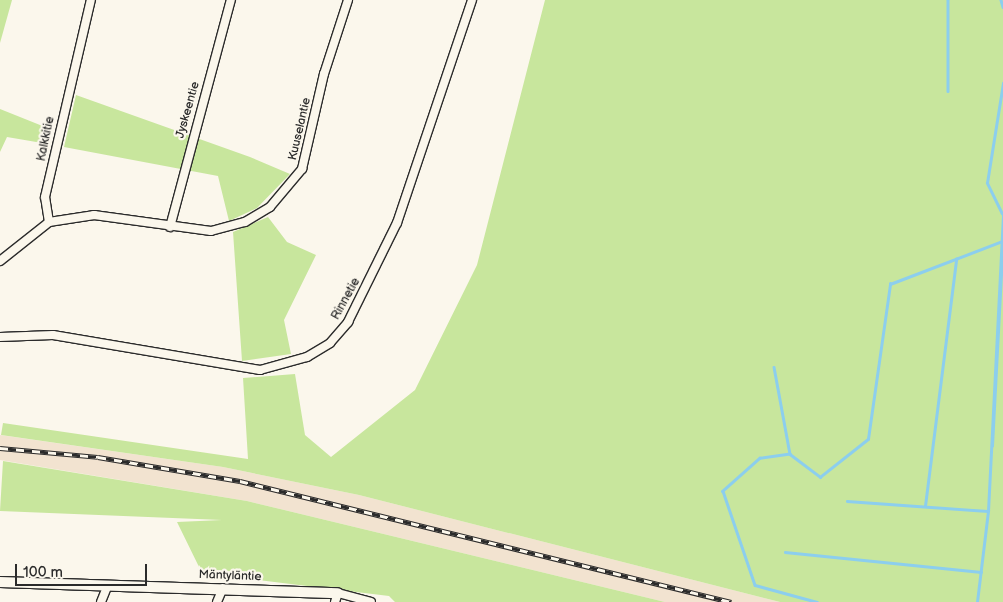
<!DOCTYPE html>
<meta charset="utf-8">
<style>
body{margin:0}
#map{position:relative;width:1003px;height:602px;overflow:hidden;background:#fbf7ec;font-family:"Balsamiq Sans",sans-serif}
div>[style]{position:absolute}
.built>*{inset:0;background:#f2e3d0}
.green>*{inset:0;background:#c8e69d}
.stream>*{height:2.5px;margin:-1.25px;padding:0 1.25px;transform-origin:1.25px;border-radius:1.25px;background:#8cceee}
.roads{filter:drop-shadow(1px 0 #2b2b2b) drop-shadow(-1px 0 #2b2b2b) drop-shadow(0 1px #2b2b2b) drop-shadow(0 -1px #2b2b2b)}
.minor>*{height:8px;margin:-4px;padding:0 4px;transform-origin:4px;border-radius:4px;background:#fbf7ec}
.tertiary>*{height:10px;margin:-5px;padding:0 5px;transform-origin:5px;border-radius:5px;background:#fbf7ec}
.rail>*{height:4.5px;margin-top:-2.25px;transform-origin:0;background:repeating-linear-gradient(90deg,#fbf7ec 0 8px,#2b2b2b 0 16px);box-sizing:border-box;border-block:1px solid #2b2b2b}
span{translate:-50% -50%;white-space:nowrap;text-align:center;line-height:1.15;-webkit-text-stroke:4.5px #fbf7ec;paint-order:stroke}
.street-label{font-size:12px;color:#2b2b2b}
.scale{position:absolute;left:15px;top:564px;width:132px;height:22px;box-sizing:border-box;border:2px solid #2b2b2b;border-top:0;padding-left:6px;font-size:15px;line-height:18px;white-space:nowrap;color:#2b2b2b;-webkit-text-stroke:4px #fbf7ec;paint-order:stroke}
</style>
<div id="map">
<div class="built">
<div style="clip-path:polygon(0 435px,223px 467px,359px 495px,780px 602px,665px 602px,247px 501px,0 460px)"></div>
</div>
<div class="green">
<div style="clip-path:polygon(0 0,12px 0,0 43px)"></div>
<div style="clip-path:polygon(545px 0,1003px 0,1003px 602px,780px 602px,359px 495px,223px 467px,1px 435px,3px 423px,248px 459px,243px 378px,295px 374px,305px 435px,331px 457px,415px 390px,477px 265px)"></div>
<div style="clip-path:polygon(76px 95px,250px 157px,290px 174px,257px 208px,229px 221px,218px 176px,64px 147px)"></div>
<div style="clip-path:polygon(0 109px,50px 129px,48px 144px,7px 137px,0 152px)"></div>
<div style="clip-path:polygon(268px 217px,287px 242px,316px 255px,284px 320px,291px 354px,242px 361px,233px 232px)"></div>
<div style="clip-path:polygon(3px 461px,247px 501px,665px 602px,395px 602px,389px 596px,202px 573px,177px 522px,222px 520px,0 511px)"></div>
</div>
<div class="stream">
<div style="left:948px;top:0;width:91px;rotate:90deg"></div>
<div style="left:1001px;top:0;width:7px;rotate:74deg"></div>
<div style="left:1002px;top:214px;width:34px;rotate:-116deg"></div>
<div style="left:987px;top:183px;width:101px;rotate:-80.9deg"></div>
<div style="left:774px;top:367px;width:88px;rotate:79.6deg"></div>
<div style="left:790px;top:454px;width:38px;rotate:37deg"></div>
<div style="left:820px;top:477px;width:61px;rotate:-38.4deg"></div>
<div style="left:868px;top:439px;width:157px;rotate:-81.9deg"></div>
<div style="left:890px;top:284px;width:118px;rotate:-20.9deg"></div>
<div style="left:992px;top:446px;width:213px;rotate:-87deg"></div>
<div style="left:790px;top:454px;width:30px;rotate:172deg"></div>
<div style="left:760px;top:458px;width:50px;rotate:138.3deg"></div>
<div style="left:723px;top:491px;width:99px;rotate:71.2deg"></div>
<div style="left:755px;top:585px;width:64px;rotate:15.3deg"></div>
<div style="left:847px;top:501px;width:141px;rotate:4.1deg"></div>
<div style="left:925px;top:506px;width:249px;rotate:-82.8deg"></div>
<div style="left:785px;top:552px;width:197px;rotate:5.8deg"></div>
<div style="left:977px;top:602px;width:92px;rotate:-83.1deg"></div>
<div style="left:988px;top:511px;width:296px;rotate:-87.1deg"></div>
</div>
<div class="roads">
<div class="minor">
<div style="left:49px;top:222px;width:46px;rotate:-8.8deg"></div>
<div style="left:94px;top:215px;width:118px;rotate:7.8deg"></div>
<div style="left:211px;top:231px;width:35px;rotate:-15deg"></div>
<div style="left:245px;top:222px;width:29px;rotate:-31deg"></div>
<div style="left:270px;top:207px;width:50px;rotate:-49.9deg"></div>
<div style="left:302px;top:169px;width:98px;rotate:-77deg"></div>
<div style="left:324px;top:74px;width:78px;rotate:-72deg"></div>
<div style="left:170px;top:227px;width:235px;rotate:-75deg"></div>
<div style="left:0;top:261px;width:63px;rotate:-38.5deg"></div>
<div style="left:49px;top:222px;width:25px;rotate:-99deg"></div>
<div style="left:45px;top:197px;width:202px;rotate:-76.9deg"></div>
<div style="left:0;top:337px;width:53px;rotate:-2.2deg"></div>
<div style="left:53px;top:335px;width:210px;rotate:9.6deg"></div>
<div style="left:260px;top:370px;width:49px;rotate:-15.5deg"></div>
<div style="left:307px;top:357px;width:27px;rotate:-31deg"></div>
<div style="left:330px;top:343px;width:28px;rotate:-49deg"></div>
<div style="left:348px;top:322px;width:110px;rotate:-63.7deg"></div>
<div style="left:397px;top:223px;width:235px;rotate:-71.4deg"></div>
<div style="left:101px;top:602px;width:18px;rotate:-68deg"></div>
<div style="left:217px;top:602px;width:15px;rotate:-67deg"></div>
<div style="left:335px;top:602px;width:9px;rotate:-72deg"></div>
<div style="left:338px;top:593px;width:34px;rotate:15deg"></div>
</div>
<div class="tertiary">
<div style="left:0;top:582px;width:338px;rotate:1.9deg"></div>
</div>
</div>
<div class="rail">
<div style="left:0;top:448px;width:98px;rotate:5.2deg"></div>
<div style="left:98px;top:457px;width:144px;rotate:9.6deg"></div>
<div style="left:240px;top:481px;width:506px;rotate:13.84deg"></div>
</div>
<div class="street-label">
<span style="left:188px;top:110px;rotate:-74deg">Jyskeentie</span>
<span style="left:300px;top:129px;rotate:-77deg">Kuuselantie</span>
<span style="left:46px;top:139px;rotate:-78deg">Kalkkitie</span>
<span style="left:346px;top:299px;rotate:-61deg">Rinnetie</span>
<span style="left:230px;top:576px;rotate:2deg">Mäntyläntie</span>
</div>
<div class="scale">100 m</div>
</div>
